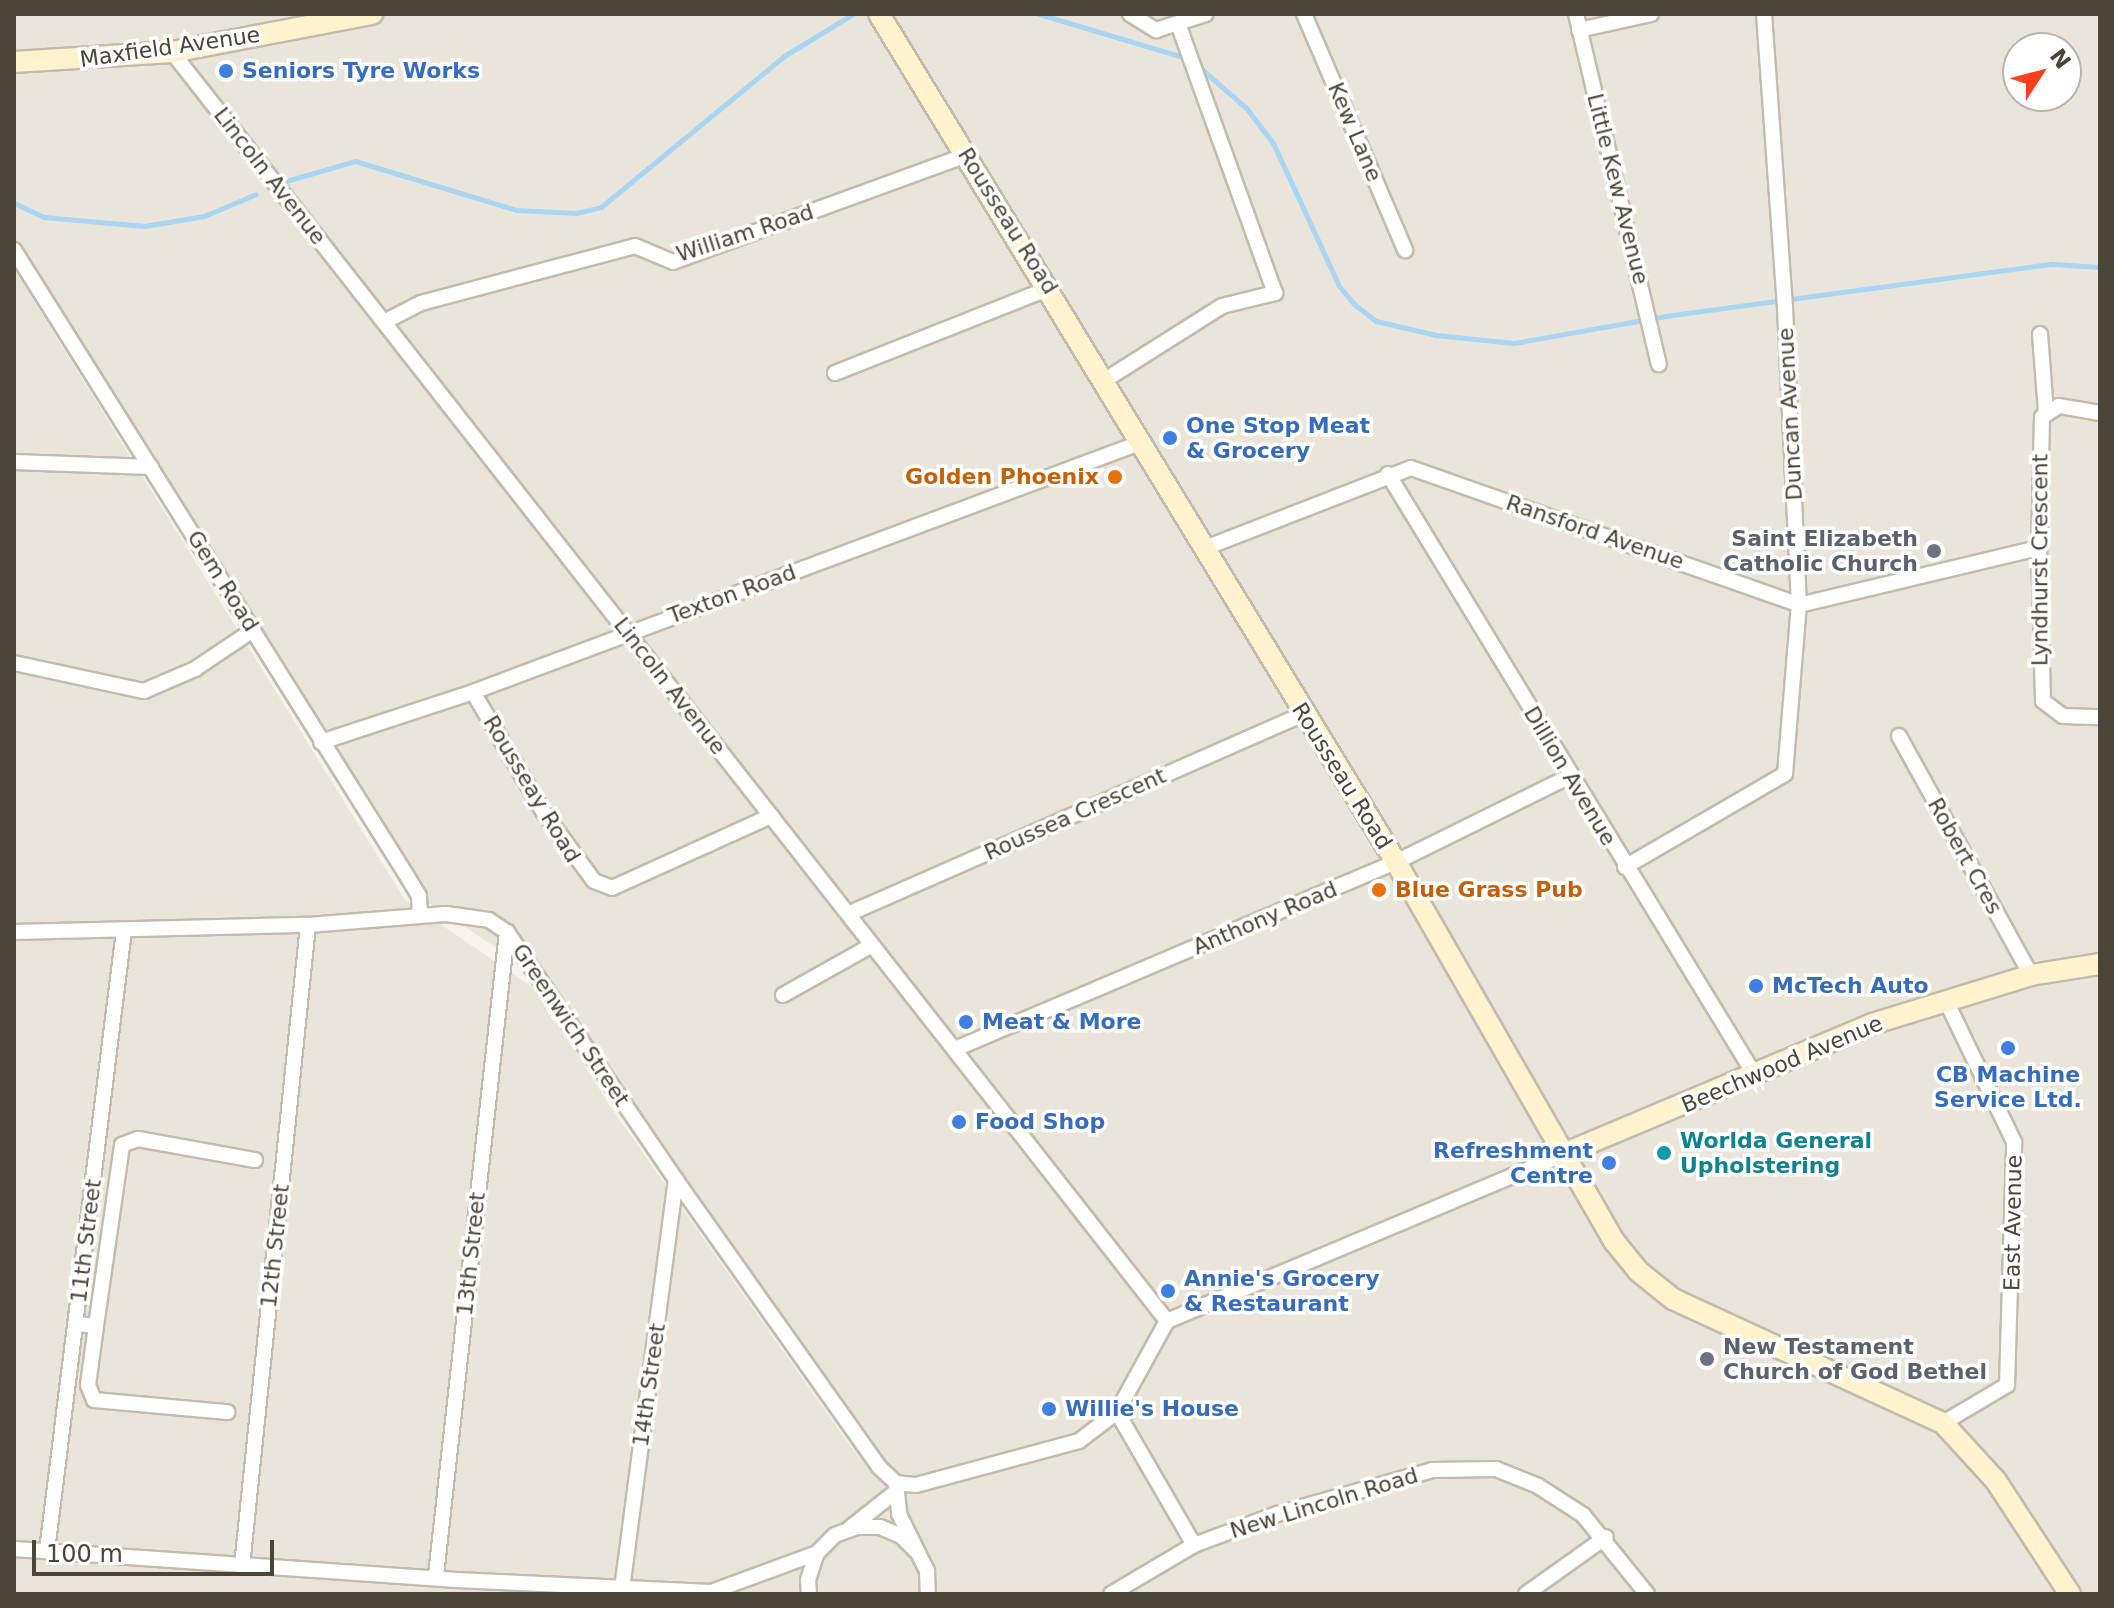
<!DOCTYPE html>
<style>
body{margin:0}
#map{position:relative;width:2114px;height:1608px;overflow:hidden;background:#f6f3ec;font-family:"DejaVu Sans",sans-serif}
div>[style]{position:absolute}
.residential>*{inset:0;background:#eae5da}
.stream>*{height:5px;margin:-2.5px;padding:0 2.5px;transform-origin:2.5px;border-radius:2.5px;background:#a9d4f2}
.roads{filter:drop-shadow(2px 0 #c2bbae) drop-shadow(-2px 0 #c2bbae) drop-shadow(0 2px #c2bbae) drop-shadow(0 -2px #c2bbae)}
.street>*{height:14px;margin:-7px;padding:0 7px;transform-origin:7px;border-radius:7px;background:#fff}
.secondary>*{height:20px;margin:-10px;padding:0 10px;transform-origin:10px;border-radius:10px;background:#fff3cd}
.dots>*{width:22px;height:22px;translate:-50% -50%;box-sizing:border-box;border:4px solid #fff;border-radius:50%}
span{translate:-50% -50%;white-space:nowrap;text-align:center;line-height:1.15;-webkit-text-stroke:7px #fff;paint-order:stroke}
.street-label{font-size:22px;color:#4b4439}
.shop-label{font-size:22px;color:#366cbe;font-weight:700}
.left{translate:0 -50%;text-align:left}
.right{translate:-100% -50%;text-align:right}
.food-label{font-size:22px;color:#c56008;font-weight:700}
.worship-label{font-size:22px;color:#5b616d;font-weight:700}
.culture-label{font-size:22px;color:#0d838f;font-weight:700}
.frame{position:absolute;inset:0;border:16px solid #4b4439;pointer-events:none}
.north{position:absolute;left:2002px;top:32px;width:80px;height:80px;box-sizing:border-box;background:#fff;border:2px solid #b7b4b0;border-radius:50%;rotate:54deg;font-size:22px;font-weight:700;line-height:32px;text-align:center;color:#4b4439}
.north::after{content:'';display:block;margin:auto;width:28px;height:36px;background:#fc3f1d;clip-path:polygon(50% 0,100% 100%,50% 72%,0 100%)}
.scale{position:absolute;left:32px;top:1540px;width:242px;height:36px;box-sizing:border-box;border:4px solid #4b4439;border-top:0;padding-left:10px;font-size:24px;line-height:28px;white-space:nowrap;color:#4b4439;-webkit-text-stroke:6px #fff;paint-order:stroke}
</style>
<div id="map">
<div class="residential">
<div style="clip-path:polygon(evenodd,14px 14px,2100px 14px,2100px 1594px,14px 1594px,14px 269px,405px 900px,541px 993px,609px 1105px,868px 1471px,644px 1122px,547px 981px,427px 902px,14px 257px,14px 14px,2018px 48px,2066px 48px,2066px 96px,2018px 96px,2018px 48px)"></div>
</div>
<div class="stream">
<div style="left:1039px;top:14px;width:153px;rotate:16.7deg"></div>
<div style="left:1197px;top:65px;width:67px;rotate:41.3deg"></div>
<div style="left:1247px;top:109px;width:43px;rotate:52.6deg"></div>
<div style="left:1273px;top:143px;width:157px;rotate:65.2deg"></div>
<div style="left:1339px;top:286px;width:23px;rotate:50deg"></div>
<div style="left:1354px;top:304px;width:28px;rotate:38deg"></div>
<div style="left:1376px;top:321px;width:62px;rotate:13.1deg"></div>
<div style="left:1436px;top:335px;width:78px;rotate:5.9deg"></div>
<div style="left:1514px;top:343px;width:153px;rotate:-10.1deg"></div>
<div style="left:1665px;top:316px;width:390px;rotate:-7.7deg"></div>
<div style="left:2052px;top:264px;width:48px;rotate:3.6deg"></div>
<div style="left:279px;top:183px;width:79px;rotate:-16.1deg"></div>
<div style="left:355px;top:161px;width:168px;rotate:16.9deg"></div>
<div style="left:516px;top:210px;width:60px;rotate:2.9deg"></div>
<div style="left:576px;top:213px;width:26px;rotate:-13deg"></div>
<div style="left:601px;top:207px;width:237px;rotate:-39.5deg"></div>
<div style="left:784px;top:56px;width:81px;rotate:-31.3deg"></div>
<div style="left:14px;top:203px;width:33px;rotate:25deg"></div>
<div style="left:44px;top:217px;width:100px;rotate:5.1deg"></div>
<div style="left:144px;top:226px;width:61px;rotate:-9.5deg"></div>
<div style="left:204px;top:216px;width:56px;rotate:-22.9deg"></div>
</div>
<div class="roads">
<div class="street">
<div style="left:1130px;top:14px;width:31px;rotate:32deg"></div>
<div style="left:1156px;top:30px;width:52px;rotate:-17.7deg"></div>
<div style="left:1304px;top:14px;width:257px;rotate:66.8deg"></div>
<div style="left:1576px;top:14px;width:360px;rotate:76.7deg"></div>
<div style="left:1579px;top:30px;width:74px;rotate:-12.5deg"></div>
<div style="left:172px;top:52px;width:1613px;rotate:51.9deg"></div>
<div style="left:14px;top:250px;width:739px;rotate:57.88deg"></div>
<div style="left:407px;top:876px;width:23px;rotate:59deg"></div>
<div style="left:419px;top:896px;width:19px;rotate:87deg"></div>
<div style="left:384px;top:322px;width:42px;rotate:-27.2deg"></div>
<div style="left:421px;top:303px;width:221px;rotate:-14.9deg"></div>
<div style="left:635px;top:246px;width:41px;rotate:22.8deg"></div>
<div style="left:673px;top:262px;width:313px;rotate:-20deg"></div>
<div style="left:2040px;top:334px;width:78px;rotate:85.6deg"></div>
<div style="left:835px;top:373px;width:231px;rotate:-21.6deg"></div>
<div style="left:1105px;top:380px;width:138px;rotate:-32.3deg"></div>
<div style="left:1222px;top:306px;width:55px;rotate:-13.8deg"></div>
<div style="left:1275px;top:293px;width:283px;rotate:-109.8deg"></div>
<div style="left:2100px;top:413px;width:42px;rotate:-170.3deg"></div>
<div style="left:2059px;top:406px;width:20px;rotate:147deg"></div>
<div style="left:2042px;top:417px;width:131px;rotate:91.3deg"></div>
<div style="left:2039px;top:548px;width:153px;rotate:88.5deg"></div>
<div style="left:2043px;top:701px;width:25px;rotate:37deg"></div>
<div style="left:2063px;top:716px;width:37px;rotate:2deg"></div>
<div style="left:14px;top:462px;width:137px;rotate:2.1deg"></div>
<div style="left:1388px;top:474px;width:706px;rotate:58.61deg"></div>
<div style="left:1205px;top:548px;width:221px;rotate:-21.2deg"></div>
<div style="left:1411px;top:468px;width:411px;rotate:19.4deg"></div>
<div style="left:1799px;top:605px;width:247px;rotate:-13.4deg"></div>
<div style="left:14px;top:663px;width:133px;rotate:12.2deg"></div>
<div style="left:144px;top:691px;width:56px;rotate:-23.3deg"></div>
<div style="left:195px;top:669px;width:70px;rotate:-33.9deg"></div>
<div style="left:473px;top:692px;width:140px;rotate:59.6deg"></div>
<div style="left:544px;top:813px;width:84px;rotate:53.7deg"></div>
<div style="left:594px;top:881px;width:19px;rotate:21deg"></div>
<div style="left:612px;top:888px;width:175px;rotate:-24.4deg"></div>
<div style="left:1899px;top:736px;width:273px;rotate:61.1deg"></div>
<div style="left:321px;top:742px;width:160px;rotate:-18.2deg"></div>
<div style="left:473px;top:692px;width:714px;rotate:-20.49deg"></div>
<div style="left:1625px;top:867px;width:185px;rotate:-30.2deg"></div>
<div style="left:1785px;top:774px;width:170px;rotate:-85.3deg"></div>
<div style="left:1799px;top:605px;width:298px;rotate:-92.7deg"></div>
<div style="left:1785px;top:307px;width:294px;rotate:-94.1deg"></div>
<div style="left:848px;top:914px;width:497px;rotate:-23.7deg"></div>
<div style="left:14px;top:932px;width:294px;rotate:-1.4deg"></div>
<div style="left:308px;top:925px;width:138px;rotate:-4.6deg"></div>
<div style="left:446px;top:914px;width:43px;rotate:7.9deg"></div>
<div style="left:489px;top:920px;width:22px;rotate:34deg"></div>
<div style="left:507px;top:932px;width:300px;rotate:55.7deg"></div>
<div style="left:676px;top:1180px;width:352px;rotate:54.7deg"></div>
<div style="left:879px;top:1467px;width:23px;rotate:43deg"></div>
<div style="left:783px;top:995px;width:102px;rotate:-29.3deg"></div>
<div style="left:955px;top:1049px;width:479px;rotate:-23deg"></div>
<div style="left:1396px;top:862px;width:194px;rotate:-26.3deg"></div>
<div style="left:75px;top:1324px;width:21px;rotate:5deg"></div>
<div style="left:96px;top:1326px;width:183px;rotate:-81.8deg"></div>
<div style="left:122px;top:1145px;width:17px;rotate:-21deg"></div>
<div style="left:138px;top:1139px;width:119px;rotate:10.2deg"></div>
<div style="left:96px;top:1326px;width:60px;rotate:97.7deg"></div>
<div style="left:88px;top:1385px;width:16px;rotate:68deg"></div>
<div style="left:94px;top:1400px;width:134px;rotate:5.2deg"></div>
<div style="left:1117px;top:1412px;width:154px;rotate:59.9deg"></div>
<div style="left:1943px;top:1423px;width:74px;rotate:-30.7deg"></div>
<div style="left:2007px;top:1385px;width:243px;rotate:-88.3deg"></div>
<div style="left:2014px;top:1142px;width:157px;rotate:-115.7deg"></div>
<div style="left:896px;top:1483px;width:20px;rotate:6deg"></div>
<div style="left:916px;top:1485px;width:169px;rotate:-15.1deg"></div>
<div style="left:1079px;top:1441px;width:48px;rotate:-37.3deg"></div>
<div style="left:1117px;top:1412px;width:104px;rotate:-61.2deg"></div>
<div style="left:1167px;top:1321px;width:428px;rotate:-22.8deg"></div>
<div style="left:896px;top:1483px;width:31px;rotate:84deg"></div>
<div style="left:899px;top:1514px;width:64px;rotate:63.8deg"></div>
<div style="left:927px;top:1571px;width:23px;rotate:88deg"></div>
<div style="left:850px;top:1528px;width:56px;rotate:-38.5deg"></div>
<div style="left:14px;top:1549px;width:444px;rotate:4deg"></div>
<div style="left:457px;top:1580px;width:254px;rotate:2.7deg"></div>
<div style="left:47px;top:1551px;width:626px;rotate:-82.93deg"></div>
<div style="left:242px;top:1566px;width:644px;rotate:-84.12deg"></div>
<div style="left:436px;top:1575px;width:647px;rotate:-83.7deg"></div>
<div style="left:622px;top:1589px;width:413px;rotate:-82.5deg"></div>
<div style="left:725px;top:1594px;width:14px;rotate:-172deg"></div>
<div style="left:711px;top:1592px;width:113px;rotate:-20.2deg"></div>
<div style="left:809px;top:1594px;width:14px;rotate:-94deg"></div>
<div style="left:808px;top:1580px;width:28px;rotate:-72deg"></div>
<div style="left:817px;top:1553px;width:25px;rotate:-45deg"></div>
<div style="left:835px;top:1535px;width:23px;rotate:-20deg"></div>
<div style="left:857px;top:1527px;width:23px"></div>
<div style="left:880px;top:1527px;width:23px;rotate:23deg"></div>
<div style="left:901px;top:1536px;width:23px;rotate:45deg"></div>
<div style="left:1111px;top:1594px;width:96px;rotate:-30.6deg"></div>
<div style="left:1194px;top:1545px;width:89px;rotate:-20.5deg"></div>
<div style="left:1277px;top:1514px;width:161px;rotate:-15.8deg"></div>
<div style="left:1432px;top:1470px;width:64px;rotate:-0.9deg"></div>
<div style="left:1496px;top:1469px;width:45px;rotate:22deg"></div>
<div style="left:1538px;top:1486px;width:54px;rotate:32.8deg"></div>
<div style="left:1583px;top:1515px;width:102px;rotate:51deg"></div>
<div style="left:1526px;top:1594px;width:98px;rotate:-35.5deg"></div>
</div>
<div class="secondary">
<div style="left:879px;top:14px;width:993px;rotate:58.63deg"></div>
<div style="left:1396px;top:862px;width:437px;rotate:60.1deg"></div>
<div style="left:1614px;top:1241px;width:38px;rotate:51deg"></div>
<div style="left:1638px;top:1271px;width:45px;rotate:38.7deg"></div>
<div style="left:1673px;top:1299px;width:297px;rotate:24.7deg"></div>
<div style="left:1943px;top:1423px;width:79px;rotate:47.6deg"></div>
<div style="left:1996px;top:1481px;width:135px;rotate:56.8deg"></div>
<div style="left:14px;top:62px;width:158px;rotate:-3.6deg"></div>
<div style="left:172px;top:52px;width:204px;rotate:-10.8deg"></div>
<div style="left:1561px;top:1155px;width:337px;rotate:-22.8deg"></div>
<div style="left:1872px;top:1024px;width:166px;rotate:-17.1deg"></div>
<div style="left:2031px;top:975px;width:70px;rotate:-9.1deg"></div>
</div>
</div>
<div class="dots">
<div style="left:226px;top:71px;background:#3f7fe0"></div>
<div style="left:1170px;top:438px;background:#3f7fe0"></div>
<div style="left:1115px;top:477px;background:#e8710a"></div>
<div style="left:1934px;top:551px;background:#6b7280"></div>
<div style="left:1379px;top:890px;background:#e8710a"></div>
<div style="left:1756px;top:986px;background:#3f7fe0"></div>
<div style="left:966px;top:1022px;background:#3f7fe0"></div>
<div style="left:2008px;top:1048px;background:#3f7fe0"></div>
<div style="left:959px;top:1122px;background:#3f7fe0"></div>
<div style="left:1664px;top:1153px;background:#0f9aa8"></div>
<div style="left:1609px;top:1163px;background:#3f7fe0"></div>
<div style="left:1168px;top:1291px;background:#3f7fe0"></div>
<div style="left:1707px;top:1359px;background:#6b7280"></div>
<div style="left:1049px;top:1409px;background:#3f7fe0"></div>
</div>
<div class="street-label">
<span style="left:170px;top:47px;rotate:-8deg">Maxfield Avenue</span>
<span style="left:1355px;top:132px;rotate:67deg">Kew Lane</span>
<span style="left:270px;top:176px;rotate:52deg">Lincoln Avenue</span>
<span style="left:1618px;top:189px;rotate:76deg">Little Kew Avenue</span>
<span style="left:1008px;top:221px;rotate:58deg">Rousseau Road</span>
<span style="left:745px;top:233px;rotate:-18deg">William Road</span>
<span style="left:1790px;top:414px;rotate:-93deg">Duncan Avenue</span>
<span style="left:1595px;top:532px;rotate:19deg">Ransford Avenue</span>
<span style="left:2040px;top:560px;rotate:-90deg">Lyndhurst Crescent</span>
<span style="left:223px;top:581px;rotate:58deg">Gem Road</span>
<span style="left:732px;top:594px;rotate:-20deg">Texton Road</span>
<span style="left:670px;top:686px;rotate:52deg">Lincoln Avenue</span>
<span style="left:1342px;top:776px;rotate:58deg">Rousseau Road</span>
<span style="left:1570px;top:776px;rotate:59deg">Dillion Avenue</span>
<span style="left:532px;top:789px;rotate:59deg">Rousseay Road</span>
<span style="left:1075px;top:814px;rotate:-24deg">Roussea Crescent</span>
<span style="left:1965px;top:856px;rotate:61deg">Robert Cres</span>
<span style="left:1265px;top:918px;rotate:-23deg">Anthony Road</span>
<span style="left:571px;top:1025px;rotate:56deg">Greenwich Street</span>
<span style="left:1782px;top:1064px;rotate:-23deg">Beechwood Avenue</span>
<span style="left:2013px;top:1223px;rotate:-89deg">East Avenue</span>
<span style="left:86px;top:1241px;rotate:-83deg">11th Street</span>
<span style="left:275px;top:1246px;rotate:-84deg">12th Street</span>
<span style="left:471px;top:1254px;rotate:-84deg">13th Street</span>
<span style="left:649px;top:1385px;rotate:-82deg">14th Street</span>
<span style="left:1324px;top:1503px;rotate:-17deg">New Lincoln Road</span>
</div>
<div class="shop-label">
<span class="left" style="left:242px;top:71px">Seniors Tyre Works</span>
<span class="left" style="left:1186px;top:438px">One Stop Meat<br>&amp; Grocery</span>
<span class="left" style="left:1772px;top:986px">McTech Auto</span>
<span class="left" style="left:982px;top:1022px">Meat &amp; More</span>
<span style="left:2008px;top:1087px">CB Machine<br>Service Ltd.</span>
<span class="left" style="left:975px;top:1122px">Food Shop</span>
<span class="right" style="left:1593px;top:1163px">Refreshment<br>Centre</span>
<span class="left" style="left:1184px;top:1291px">Annie's Grocery<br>&amp; Restaurant</span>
<span class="left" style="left:1065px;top:1409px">Willie's House</span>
</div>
<div class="food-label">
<span class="right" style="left:1099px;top:477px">Golden Phoenix</span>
<span class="left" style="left:1395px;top:890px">Blue Grass Pub</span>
</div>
<div class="worship-label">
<span class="right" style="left:1918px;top:551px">Saint Elizabeth<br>Catholic Church</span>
<span class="left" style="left:1723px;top:1359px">New Testament<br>Church of God Bethel</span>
</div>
<div class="culture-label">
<span class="left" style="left:1680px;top:1153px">Worlda General<br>Upholstering</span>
</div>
<div class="frame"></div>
<div class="north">N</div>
<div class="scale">100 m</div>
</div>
